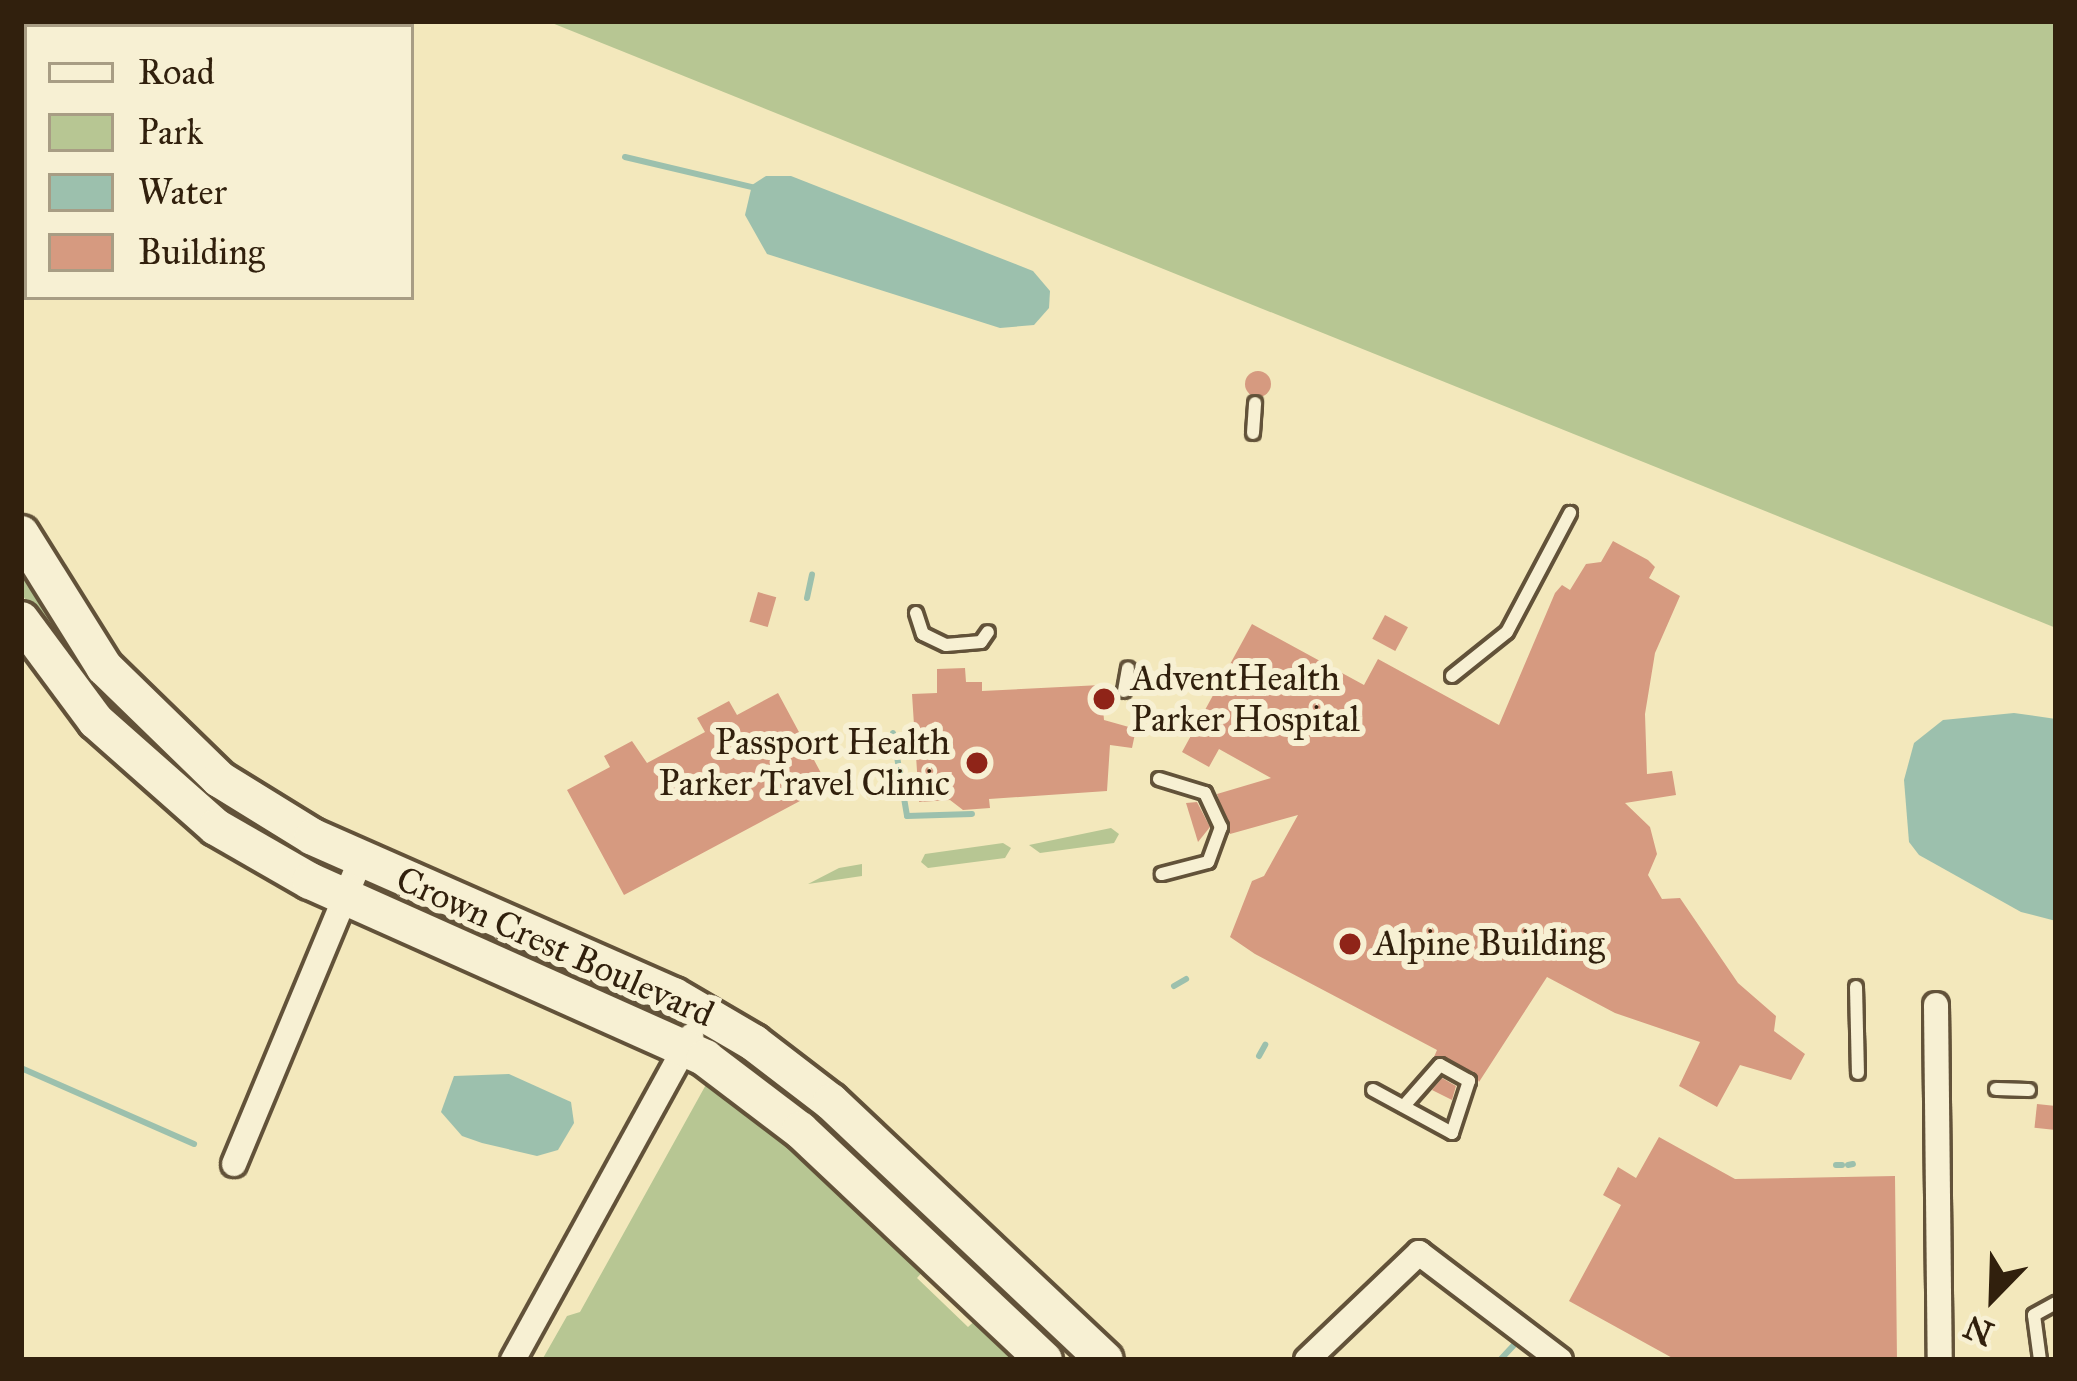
<!DOCTYPE html>
<style>
body{margin:0}
#map{position:relative;width:2077px;height:1381px;overflow:hidden;background:#f3e8bc;font-family:"IM FELL Great Primer",serif}
div>[style]{position:absolute}
.green>*{inset:0;background:#b7c693}
.water>*{inset:0;background:#9cc0ad}
.stream>*{height:6px;margin:-3px;padding:0 3px;transform-origin:3px;border-radius:3px;background:#9cc0ad}
.building>*{inset:0;background:#d69a80;transform-origin:0 0}
.round{border-radius:50%}
.roads{filter:drop-shadow(3px 0 #625239) drop-shadow(-3px 0 #625239) drop-shadow(0 3px #625239) drop-shadow(0 -3px #625239)}
.service>*{height:12px;margin:-6px;padding:0 6px;transform-origin:6px;border-radius:6px;background:#f7f0d3}
.minor>*{height:24px;margin:-12px;padding:0 12px;transform-origin:12px;border-radius:12px;background:#f7f0d3}
.secondary>*{height:36px;margin:-18px;padding:0 18px;transform-origin:18px;border-radius:18px;background:#f7f0d3}
.dots>*{width:33px;height:33px;translate:-50% -50%;box-sizing:border-box;border:6px solid #f7f0d3;border-radius:50%}
span{translate:-50% -50%;white-space:nowrap;text-align:center;line-height:1.15;-webkit-text-stroke:12px #f7f0d3;paint-order:stroke}
.poi-label{font-size:36px;color:#31200d}
.left{translate:0 -50%;text-align:left}
.right{translate:-100% -50%;text-align:right}
.street-label{font-size:36px;color:#31200d}
.frame{position:absolute;inset:0;border:24px solid #31200d;pointer-events:none}
.legend{position:absolute;left:24px;top:24px;width:390px;height:276px;box-sizing:border-box;background:#f7f0d3;border:3px solid #a89d84;margin:0;padding:15px 21px;list-style:none;font-size:36px;color:#31200d}
.legend li{display:flex;align-items:center;gap:24px;height:60px}
.legend b{width:60px;border:3px solid #a89d84}
.north{position:absolute;left:1933px;top:1237px;width:120px;height:120px;-webkit-text-stroke:9px #f7f0d3;paint-order:stroke;rotate:203deg;font-size:33px;font-weight:700;line-height:48px;text-align:center;color:#31200d}
.north::after{content:'';display:block;margin:auto;width:42px;height:54px;background:#31200d;clip-path:polygon(50% 0,100% 100%,50% 72%,0 100%)}
</style>
<div id="map">
<div class="green">
<div style="clip-path:polygon(547px 21px,2056px 21px,2056px 628px)"></div>
<div style="clip-path:polygon(21px 562px,320px 856px,313px 869px,254px 837px,102px 708px,21px 593px)"></div>
<div style="clip-path:polygon(1111px 828px,1119px 834px,1114px 843px,1040px 853px,1029px 845px)"></div>
<div style="clip-path:polygon(1003px 843px,1011px 848px,1005px 858px,928px 868px,921px 862px,925px 854px)"></div>
<div style="clip-path:polygon(862px 864px,862px 876px,808px 884px,839px 868px)"></div>
<div style="clip-path:polygon(708px 1081px,743px 1100px,925px 1269px,917px 1278px,968px 1327px,979px 1317px,1024px 1360px,542px 1360px,567px 1316px,580px 1312px)"></div>
<div style="clip-path:polygon(840px 1141px,901px 1185px,953px 1234px,943px 1245px)"></div>
</div>
<div class="water">
<div style="clip-path:polygon(766px 176px,791px 176px,1033px 271px,1050px 291px,1049px 308px,1034px 325px,1000px 328px,767px 254px,745px 215px,752px 185px)"></div>
<div style="clip-path:polygon(2014px 713px,2056px 719px,2056px 921px,2021px 912px,1919px 855px,1909px 842px,1904px 780px,1914px 743px,1943px 720px)"></div>
<div style="clip-path:polygon(509px 1074px,571px 1102px,574px 1123px,558px 1150px,537px 1156px,482px 1143px,462px 1136px,441px 1112px,454px 1076px)"></div>
</div>
<div class="stream">
<div style="left:625px;top:157px;width:135px;rotate:13.3deg"></div>
<div style="left:807px;top:598px;width:24px;rotate:-78deg"></div>
<div style="left:893px;top:733px;width:84px;rotate:80.4deg"></div>
<div style="left:907px;top:816px;width:65px;rotate:-1.8deg"></div>
<div style="left:1174px;top:986px;width:14px;rotate:-30deg"></div>
<div style="left:1259px;top:1056px;width:13px;rotate:-61deg"></div>
<div style="left:21px;top:1068px;width:189px;rotate:23.7deg"></div>
<div style="left:1836px;top:1165px;width:6px"></div>
<div style="left:1848px;top:1165px;width:5px;rotate:-11deg"></div>
<div style="left:1500px;top:1360px;width:21px;rotate:-47deg"></div>
</div>
<div class="building">
<div class="round" style="left:1245px;top:371px;width:26px;height:26px"></div>
<div style="clip-path:polygon(1613px 541px,1648px 560px,1655px 567px,1649px 578px,1680px 596px,1655px 653px,1645px 714px,1647px 774px,1672px 771px,1676px 795px,1625px 803px,1650px 827px,1657px 854px,1648px 875px,1662px 899px,1680px 898px,1738px 983px,1776px 1016px,1774px 1031px,1805px 1054px,1791px 1080px,1740px 1065px,1717px 1107px,1679px 1086px,1700px 1042px,1615px 1013px,1547px 977px,1479px 1082px,1474px 1072px,1434px 1057px,1437px 1050px,1255px 954px,1230px 937px,1252px 881px,1264px 876px,1298px 815px,1230px 834px,1217px 794px,1271px 778px,1219px 749px,1209px 767px,1182px 752px,1252px 624px,1364px 685px,1378px 659px,1499px 725px,1555px 593px,1562px 585px,1570px 590px,1586px 564px,1601px 562px)"></div>
<div style="left:758px;top:592px;width:19px;height:31px;rotate:16deg"></div>
<div style="left:1385px;top:615px;width:26px;height:27px;rotate:28deg"></div>
<div style="clip-path:polygon(965px 668px,966px 682px,982px 682px,982px 691px,1101px 685px,1104px 720px,1136px 729px,1132px 748px,1110px 745px,1107px 791px,989px 799px,990px 808px,963px 810px,950px 800px,919px 802px,912px 694px,937px 693px,937px 669px)"></div>
<div style="clip-path:polygon(778px 693px,828px 786px,624px 895px,567px 790px,610px 767px,604px 756px,632px 741px,647px 763px,705px 732px,697px 718px,729px 701px,737px 715px)"></div>
<div style="clip-path:polygon(1197px 802px,1210px 827px,1198px 842px,1186px 803px)"></div>
<div style="clip-path:polygon(1442px 1078px,1456px 1086px,1452px 1100px,1432px 1090px)"></div>
<div style="left:2037px;top:1104px;width:19px;height:24px;rotate:6deg"></div>
<div style="clip-path:polygon(1659px 1137px,1735px 1179px,1895px 1176px,1897px 1360px,1676px 1360px,1569px 1301px,1621px 1205px,1603px 1195px,1610px 1182px,1618px 1167px,1636px 1178px)"></div>
</div>
<div class="roads">
<div class="service">
<div style="left:1253px;top:433px;width:30px;rotate:-86deg"></div>
<div style="left:916px;top:613px;width:22px;rotate:72deg"></div>
<div style="left:923px;top:634px;width:25px;rotate:26deg"></div>
<div style="left:946px;top:645px;width:35px;rotate:-5deg"></div>
<div style="left:981px;top:642px;width:12px;rotate:-55deg"></div>
<div style="left:1452px;top:676px;width:70px;rotate:-38.7deg"></div>
<div style="left:1507px;top:632px;width:135px;rotate:-62.1deg"></div>
<div style="left:1124px;top:691px;width:23px;rotate:-80deg"></div>
<div style="left:1159px;top:779px;width:48px;rotate:16.9deg"></div>
<div style="left:1205px;top:793px;width:38px;rotate:65deg"></div>
<div style="left:1221px;top:827px;width:37px;rotate:110deg"></div>
<div style="left:1208px;top:862px;width:48px;rotate:165.4deg"></div>
<div style="left:1856px;top:987px;width:86px;rotate:88.7deg"></div>
<div style="left:1996px;top:1089px;width:33px;rotate:2deg"></div>
<div style="left:1373px;top:1090px;width:90px;rotate:28.6deg"></div>
<div style="left:1452px;top:1133px;width:55px;rotate:-71.9deg"></div>
<div style="left:1469px;top:1081px;width:33px;rotate:-151deg"></div>
<div style="left:1440px;top:1065px;width:55px;rotate:131.3deg"></div>
<div style="left:2040px;top:1360px;width:45px;rotate:-97.6deg"></div>
<div style="left:2034px;top:1315px;width:25px;rotate:-29deg"></div>
</div>
<div class="minor">
<div style="left:1936px;top:1005px;width:355px;rotate:89.4deg"></div>
<div style="left:234px;top:1164px;width:330px;rotate:-67.4deg"></div>
<div style="left:513px;top:1360px;width:370px;rotate:-61.2deg"></div>
<div style="left:1307px;top:1360px;width:155px;rotate:-43.7deg"></div>
<div style="left:1419px;top:1253px;width:177px;rotate:37.2deg"></div>
</div>
<div class="secondary">
<div style="left:21px;top:534px;width:157px;rotate:58deg"></div>
<div style="left:104px;top:667px;width:161px;rotate:44.2deg"></div>
<div style="left:219px;top:779px;width:110px;rotate:31.7deg"></div>
<div style="left:313px;top:837px;width:394px;rotate:23.8deg"></div>
<div style="left:674px;top:996px;width:93px;rotate:30.4deg"></div>
<div style="left:754px;top:1043px;width:97px;rotate:37.5deg"></div>
<div style="left:831px;top:1102px;width:376px;rotate:43.3deg"></div>
<div style="left:21px;top:620px;width:126px;rotate:53.4deg"></div>
<div style="left:96px;top:721px;width:160px;rotate:41.5deg"></div>
<div style="left:216px;top:827px;width:108px;rotate:29.9deg"></div>
<div style="left:310px;top:881px;width:433px;rotate:24.1deg"></div>
<div style="left:705px;top:1058px;width:119px;rotate:37.2deg"></div>
<div style="left:800px;top:1130px;width:335px;rotate:43.3deg"></div>
</div>
</div>
<div class="dots">
<div style="left:1104px;top:699px;background:#8f2418"></div>
<div style="left:977px;top:763px;background:#8f2418"></div>
<div style="left:1350px;top:944px;background:#8f2418"></div>
</div>
<div class="poi-label">
<span class="left" style="left:1131px;top:699px">AdventHealth<br>Parker Hospital</span>
<span class="right" style="left:950px;top:763px">Passport Health<br>Parker Travel Clinic</span>
<span class="left" style="left:1374px;top:944px">Alpine Building</span>
</div>
<div class="street-label">
<span style="left:555px;top:947px;rotate:24deg">Crown Crest Boulevard</span>
</div>
<div class="frame"></div>
<ul class="legend">
<li><b style="height:15px;background:#f7f0d3"></b>Road</li>
<li><b style="height:33px;background:#b7c693"></b>Park</li>
<li><b style="height:33px;background:#9cc0ad"></b>Water</li>
<li><b style="height:33px;background:#d69a80"></b>Building</li>
</ul>
<div class="north">N</div>
</div>
